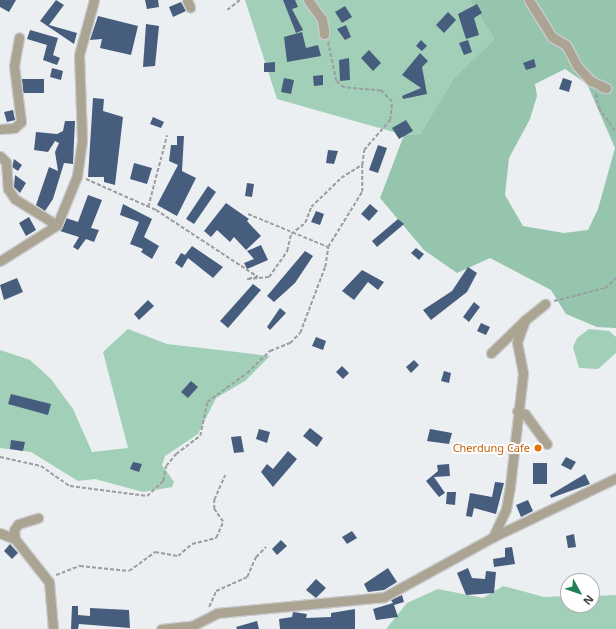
<!DOCTYPE html>
<style>
body{margin:0}
#map{position:relative;width:616px;height:629px;overflow:hidden;background:#eceff2;font-family:"Noto Sans",sans-serif}
div>[style]{position:absolute}
.green>*{inset:0;background:#a1cfb8}
.forest>*{inset:0;background:#96c5ae}
.building>*{inset:0;background:#465d7e}
.path>*{height:1.5px;margin-top:-0.75px;transform-origin:0;background:repeating-linear-gradient(90deg,#9b9da0 0 4px,transparent 0 6px)}
.roads{filter:drop-shadow(1px 0 #c8cbce) drop-shadow(-1px 0 #c8cbce) drop-shadow(0 1px #c8cbce) drop-shadow(0 -1px #c8cbce)}
.minor>*{height:9px;margin:-4.5px;padding:0 4.5px;transform-origin:4.5px;border-radius:4.5px;background:#aca492}
.dots>*{width:11px;height:11px;translate:-50% -50%;box-sizing:border-box;border:2px solid #fff;border-radius:50%}
span{translate:-50% -50%;white-space:nowrap;text-align:center;line-height:1.15;-webkit-text-stroke:4px #fff;paint-order:stroke}
.food-label{font-size:11px;color:#c56008}
.right{translate:-100% -50%;text-align:right}
.north{position:absolute;left:560px;top:573px;width:40px;height:40px;box-sizing:border-box;background:#fff;border:1px solid #b0b1b1;border-radius:50%;rotate:130deg;font-size:11px;font-weight:700;line-height:16px;text-align:center;color:#3a3b3d}
.north::after{content:'';display:block;margin:auto;width:14px;height:18px;background:#207f57;clip-path:polygon(50% 0,100% 100%,50% 72%,0 100%)}
</style>
<div id="map">
<div class="green">
<i style="clip-path:polygon(245px 0,470px 0,494px 39px,454px 78px,420px 134px,404px 135px,277px 99px)"></i>
<i style="clip-path:polygon(128px 329px,167px 344px,270px 356px,245px 381px,216px 398px,198px 434px,165px 456px,162px 465px,174px 482px,172px 487px,143px 492px,95px 479px,78px 481px,31px 452px,0 448px,0 350px,30px 360px,51px 379px,73px 409px,92px 452px,128px 448px,103px 352px)"></i>
<i style="clip-path:polygon(589px 329px,609px 331px,616px 337px,616px 353px,598px 369px,579px 368px,573px 347px,577px 338px)"></i>
<i style="clip-path:polygon(503px 586px,544px 597px,568px 596px,568px 605px,592px 605px,592px 596px,616px 595px,616px 629px,386px 629px,407px 603px,438px 589px,483px 598px)"></i>
</div>
<div class="forest">
<i style="clip-path:polygon(evenodd,470px 0,616px 0,616px 328px,597px 327px,566px 314px,551px 290px,490px 258px,457px 273px,424px 250px,380px 198px,404px 135px,420px 134px,454px 78px,494px 39px,470px 0,565px 69px,587px 84px,615px 148px,598px 209px,588px 230px,564px 233px,523px 226px,505px 195px,509px 158px,530px 119px,537px 96px,535px 84px,565px 69px)"></i>
</div>
<div class="building">
<i style="clip-path:polygon(0 0,16px 0,9px 12px,0 7px)"></i>
<i style="clip-path:polygon(56px 0,64px 5px,49px 25px,77px 33px,74px 44px,40px 21px)"></i>
<i style="clip-path:polygon(145px 0,158px 0,159px 7px,147px 9px)"></i>
<i style="clip-path:polygon(283px 0,295px 0,298px 7px,292px 9px,303px 30px,296px 33px)"></i>
<i style="clip-path:polygon(181px 2px,186px 11px,173px 17px,169px 7px)"></i>
<i style="clip-path:polygon(477px 4px,482px 13px,474px 18px,479px 35px,466px 39px,458px 14px)"></i>
<i style="clip-path:polygon(345px 6px,352px 17px,342px 23px,335px 12px)"></i>
<i style="clip-path:polygon(448px 12px,456px 20px,444px 33px,436px 25px)"></i>
<i style="clip-path:polygon(98px 16px,138px 26px,131px 55px,100px 48px,102px 39px,90px 40px)"></i>
<i style="clip-path:polygon(146px 24px,159px 26px,155px 66px,143px 67px)"></i>
<i style="clip-path:polygon(346px 25px,351px 37px,345px 40px,337px 29px)"></i>
<i style="clip-path:polygon(30px 30px,58px 38px,53px 55px,60px 58px,57px 65px,43px 60px,47px 45px,27px 39px)"></i>
<i style="clip-path:polygon(302px 32px,306px 48px,318px 45px,321px 56px,287px 62px,284px 37px)"></i>
<i style="clip-path:polygon(421px 40px,427px 46px,422px 51px,416px 46px)"></i>
<i style="clip-path:polygon(468px 40px,472px 52px,464px 55px,459px 43px)"></i>
<i style="clip-path:polygon(369px 50px,381px 63px,373px 71px,361px 58px)"></i>
<i style="clip-path:polygon(420px 53px,428px 61px,422px 67px,427px 94px,403px 99px,402px 96px,421px 88px,402px 75px)"></i>
<i style="clip-path:polygon(349px 58px,350px 80px,340px 81px,339px 60px)"></i>
<i style="clip-path:polygon(534px 59px,536px 67px,526px 70px,523px 63px)"></i>
<i style="clip-path:polygon(275px 62px,275px 72px,264px 72px,264px 63px)"></i>
<i style="clip-path:polygon(52px 68px,63px 71px,61px 80px,50px 77px)"></i>
<i style="clip-path:polygon(323px 75px,323px 85px,314px 86px,313px 76px)"></i>
<i style="clip-path:polygon(284px 78px,294px 80px,291px 94px,281px 92px)"></i>
<i style="clip-path:polygon(563px 78px,572px 81px,569px 92px,559px 89px)"></i>
<i style="clip-path:polygon(22px 79px,44px 79px,44px 93px,23px 93px)"></i>
<i style="clip-path:polygon(93px 98px,104px 99px,103px 111px,123px 117px,115px 185px,104px 182px,104px 177px,88px 177px)"></i>
<i style="clip-path:polygon(13px 110px,15px 120px,7px 122px,4px 112px)"></i>
<i style="clip-path:polygon(153px 117px,164px 122px,161px 128px,150px 124px)"></i>
<i style="clip-path:polygon(406px 120px,413px 131px,399px 139px,392px 128px)"></i>
<i style="clip-path:polygon(65px 121px,75px 121px,73px 164px,64px 163px,53px 199px,45px 211px,36px 205px,49px 167px,58px 171px,55px 152px,59px 143px,55px 141px,48px 152px,34px 150px,36px 132px,57px 134px,63px 131px)"></i>
<i style="clip-path:polygon(177px 136px,184px 136px,182px 171px,196px 178px,177px 216px,157px 205px,178px 165px,169px 161px,171px 145px,177px 145px)"></i>
<i style="clip-path:polygon(378px 145px,387px 148px,378px 173px,369px 170px)"></i>
<i style="clip-path:polygon(328px 150px,338px 151px,334px 164px,326px 163px)"></i>
<i style="clip-path:polygon(14px 159px,22px 165px,18px 171px,12px 167px)"></i>
<i style="clip-path:polygon(134px 163px,152px 168px,147px 184px,130px 179px)"></i>
<i style="clip-path:polygon(15px 175px,26px 183px,20px 193px,14px 187px)"></i>
<i style="clip-path:polygon(247px 183px,254px 184px,252px 197px,245px 196px)"></i>
<i style="clip-path:polygon(208px 186px,216px 192px,194px 224px,186px 219px)"></i>
<i style="clip-path:polygon(88px 195px,102px 200px,91px 228px,99px 230px,94px 242px,86px 239px,78px 250px,73px 247px,79px 237px,60px 231px,66px 218px,78px 222px)"></i>
<i style="clip-path:polygon(226px 203px,249px 219px,247px 221px,261px 236px,246px 250px,234px 237px,230px 242px,217px 230px,211px 237px,204px 231px)"></i>
<i style="clip-path:polygon(123px 204px,152px 219px,144px 237px,159px 246px,152px 259px,141px 252px,143px 249px,130px 244px,139px 222px,120px 215px)"></i>
<i style="clip-path:polygon(370px 204px,378px 211px,369px 221px,361px 214px)"></i>
<i style="clip-path:polygon(316px 211px,324px 214px,320px 225px,311px 222px)"></i>
<i style="clip-path:polygon(29px 217px,36px 230px,26px 236px,19px 223px)"></i>
<i style="clip-path:polygon(398px 219px,404px 224px,377px 247px,372px 241px)"></i>
<i style="clip-path:polygon(261px 245px,268px 260px,247px 269px,244px 263px,254px 259px,247px 251px)"></i>
<i style="clip-path:polygon(192px 246px,223px 267px,213px 278px,188px 258px,182px 268px,175px 263px,181px 253px,185px 255px)"></i>
<i style="clip-path:polygon(416px 248px,424px 254px,419px 260px,411px 253px)"></i>
<i style="clip-path:polygon(305px 251px,313px 256px,295px 283px,274px 302px,267px 296px)"></i>
<i style="clip-path:polygon(468px 267px,477px 273px,467px 292px,431px 320px,423px 310px,452px 291px)"></i>
<i style="clip-path:polygon(362px 270px,384px 282px,378px 290px,368px 282px,354px 300px,342px 291px)"></i>
<i style="clip-path:polygon(17px 278px,23px 292px,4px 300px,0 285px)"></i>
<i style="clip-path:polygon(253px 284px,261px 290px,228px 328px,220px 321px)"></i>
<i style="clip-path:polygon(148px 300px,154px 306px,139px 320px,134px 314px)"></i>
<i style="clip-path:polygon(474px 302px,480px 307px,469px 322px,463px 317px)"></i>
<i style="clip-path:polygon(280px 308px,286px 313px,270px 330px,267px 327px)"></i>
<i style="clip-path:polygon(481px 323px,490px 327px,486px 335px,477px 331px)"></i>
<i style="clip-path:polygon(316px 337px,326px 341px,323px 350px,312px 346px)"></i>
<i style="clip-path:polygon(414px 360px,419px 365px,411px 373px,406px 367px)"></i>
<i style="clip-path:polygon(342px 366px,349px 373px,343px 379px,336px 372px)"></i>
<i style="clip-path:polygon(444px 371px,451px 373px,449px 383px,441px 381px)"></i>
<i style="clip-path:polygon(191px 381px,198px 387px,188px 398px,181px 392px)"></i>
<i style="clip-path:polygon(11px 394px,51px 404px,48px 415px,8px 404px)"></i>
<i style="clip-path:polygon(310px 428px,323px 438px,317px 447px,303px 436px)"></i>
<i style="clip-path:polygon(259px 429px,270px 432px,267px 443px,256px 439px)"></i>
<i style="clip-path:polygon(430px 429px,452px 433px,449px 444px,427px 441px)"></i>
<i style="clip-path:polygon(241px 436px,244px 452px,234px 453px,231px 437px)"></i>
<i style="clip-path:polygon(11px 440px,25px 442px,23px 451px,10px 449px)"></i>
<i style="clip-path:polygon(288px 451px,297px 459px,273px 487px,261px 472px,267px 464px,273px 469px)"></i>
<i style="clip-path:polygon(566px 457px,576px 462px,571px 470px,561px 465px)"></i>
<i style="clip-path:polygon(133px 462px,142px 464px,139px 472px,130px 469px)"></i>
<i style="clip-path:polygon(533px 463px,547px 463px,547px 484px,533px 484px)"></i>
<i style="clip-path:polygon(449px 464px,450px 476px,434px 477px,445px 493px,439px 497px,426px 481px,438px 471px,437px 465px)"></i>
<i style="clip-path:polygon(585px 474px,590px 484px,551px 498px,550px 495px)"></i>
<i style="clip-path:polygon(495px 482px,504px 483px,496px 514px,474px 508px,472px 517px,466px 516px,470px 493px,492px 497px)"></i>
<i style="clip-path:polygon(447px 492px,456px 492px,455px 505px,446px 504px)"></i>
<i style="clip-path:polygon(528px 500px,533px 511px,521px 517px,516px 505px)"></i>
<i style="clip-path:polygon(352px 531px,357px 538px,347px 544px,342px 537px)"></i>
<i style="clip-path:polygon(574px 534px,576px 547px,568px 548px,566px 536px)"></i>
<i style="clip-path:polygon(281px 540px,287px 546px,277px 555px,272px 549px)"></i>
<i style="clip-path:polygon(10px 544px,18px 553px,12px 559px,4px 551px)"></i>
<i style="clip-path:polygon(512px 547px,515px 564px,494px 567px,493px 559px,505px 557px,505px 548px)"></i>
<i style="clip-path:polygon(388px 568px,397px 582px,384px 590px,368px 592px,364px 584px)"></i>
<i style="clip-path:polygon(468px 568px,472px 578px,485px 579px,486px 571px,496px 572px,494px 593px,466px 595px,457px 573px)"></i>
<i style="clip-path:polygon(316px 579px,326px 588px,316px 598px,306px 590px)"></i>
<i style="clip-path:polygon(402px 595px,404px 602px,394px 605px,398px 617px,376px 620px,373px 609px,393px 603px,391px 600px)"></i>
<i style="clip-path:polygon(72px 606px,78px 606px,78px 615px,90px 616px,90px 608px,129px 610px,130px 628px,79px 624px,78px 629px,71px 629px)"></i>
<i style="clip-path:polygon(355px 609px,355px 629px,280px 629px,279px 619px,292px 617px,293px 612px,307px 614px,306px 618px,331px 617px,331px 613px)"></i>
<i style="clip-path:polygon(257px 621px,259px 629px,237px 629px,236px 627px)"></i>
</div>
<div class="path">
<i style="left:227px;top:10px;width:16px;rotate:-38deg"></i>
<i style="left:596px;top:94px;width:14px;rotate:78deg"></i>
<i style="left:599px;top:108px;width:29px;rotate:55deg"></i>
<i style="left:86px;top:179px;width:77px;rotate:23.9deg"></i>
<i style="left:156px;top:210px;width:122px;rotate:33.3deg"></i>
<i style="left:258px;top:277px;width:9px;rotate:167deg"></i>
<i style="left:148px;top:207px;width:74px;rotate:-75.2deg"></i>
<i style="left:248px;top:214px;width:87px;rotate:22.4deg"></i>
<i style="left:247px;top:279px;width:22px;rotate:-5deg"></i>
<i style="left:269px;top:277px;width:32px;rotate:-55deg"></i>
<i style="left:287px;top:251px;width:17px;rotate:-77deg"></i>
<i style="left:291px;top:234px;width:18px;rotate:-38deg"></i>
<i style="left:305px;top:223px;width:17px;rotate:-69deg"></i>
<i style="left:311px;top:207px;width:42px;rotate:-44deg"></i>
<i style="left:341px;top:178px;width:25px;rotate:-32deg"></i>
<i style="left:362px;top:165px;width:15px;rotate:-82deg"></i>
<i style="left:364px;top:150px;width:40px;rotate:-49deg"></i>
<i style="left:390px;top:120px;width:18px;rotate:-84deg"></i>
<i style="left:392px;top:102px;width:16px;rotate:-135deg"></i>
<i style="left:381px;top:91px;width:37px;rotate:-175deg"></i>
<i style="left:344px;top:88px;width:11px;rotate:-139deg"></i>
<i style="left:336px;top:81px;width:40px;rotate:-102deg"></i>
<i style="left:554px;top:301px;width:53px;rotate:-14.3deg"></i>
<i style="left:605px;top:288px;width:15px;rotate:-42deg"></i>
<i style="left:0;top:457px;width:42px;rotate:12.4deg"></i>
<i style="left:41px;top:466px;width:35px;rotate:35deg"></i>
<i style="left:70px;top:486px;width:78px;rotate:7.4deg"></i>
<i style="left:147px;top:496px;width:22px;rotate:-43deg"></i>
<i style="left:163px;top:481px;width:15px;rotate:-79deg"></i>
<i style="left:166px;top:466px;width:16px;rotate:-50deg"></i>
<i style="left:176px;top:454px;width:30px;rotate:-37deg"></i>
<i style="left:200px;top:436px;width:35px;rotate:-78deg"></i>
<i style="left:207px;top:402px;width:49px;rotate:-35.9deg"></i>
<i style="left:247px;top:373px;width:32px;rotate:-44deg"></i>
<i style="left:270px;top:351px;width:22px;rotate:-22deg"></i>
<i style="left:290px;top:343px;width:14px;rotate:-45deg"></i>
<i style="left:300px;top:333px;width:71px;rotate:-69.3deg"></i>
<i style="left:325px;top:267px;width:20px;rotate:-81deg"></i>
<i style="left:328px;top:247px;width:65px;rotate:-58.3deg"></i>
<i style="left:362px;top:192px;width:27px;rotate:-90deg"></i>
<i style="left:56px;top:575px;width:26px;rotate:-21deg"></i>
<i style="left:80px;top:566px;width:49px;rotate:5.8deg"></i>
<i style="left:129px;top:571px;width:32px;rotate:-36deg"></i>
<i style="left:155px;top:552px;width:23px;rotate:10deg"></i>
<i style="left:178px;top:556px;width:18px;rotate:-41deg"></i>
<i style="left:192px;top:544px;width:25px;rotate:-14deg"></i>
<i style="left:216px;top:538px;width:17px;rotate:-66deg"></i>
<i style="left:223px;top:522px;width:16px;rotate:-125deg"></i>
<i style="left:214px;top:509px;width:9px;rotate:-90deg"></i>
<i style="left:214px;top:500px;width:27px;rotate:-66deg"></i>
<i style="left:209px;top:607px;width:17px;rotate:-66deg"></i>
<i style="left:216px;top:591px;width:34px;rotate:-24deg"></i>
<i style="left:247px;top:577px;width:22px;rotate:-66deg"></i>
<i style="left:256px;top:557px;width:14px;rotate:-45deg"></i>
</div>
<div class="roads">
<div class="minor">
<i style="left:187px;top:0;width:8px;rotate:67deg"></i>
<i style="left:308px;top:0;width:24px;rotate:54deg"></i>
<i style="left:322px;top:19px;width:15px;rotate:82deg"></i>
<i style="left:324px;top:34px;width:6px;rotate:-90deg"></i>
<i style="left:529px;top:0;width:44px;rotate:58.1deg"></i>
<i style="left:552px;top:37px;width:16px;rotate:30deg"></i>
<i style="left:566px;top:45px;width:24px;rotate:62deg"></i>
<i style="left:577px;top:66px;width:21px;rotate:47deg"></i>
<i style="left:591px;top:81px;width:17px;rotate:25deg"></i>
<i style="left:606px;top:88px;width:4px;rotate:-166deg"></i>
<i style="left:0;top:129px;width:14px;rotate:-4deg"></i>
<i style="left:14px;top:128px;width:9px;rotate:-41deg"></i>
<i style="left:21px;top:122px;width:56px;rotate:-97.1deg"></i>
<i style="left:14px;top:66px;width:29px;rotate:-80deg"></i>
<i style="left:0;top:156px;width:8px;rotate:45deg"></i>
<i style="left:6px;top:162px;width:27px;rotate:86deg"></i>
<i style="left:8px;top:189px;width:12px;rotate:55deg"></i>
<i style="left:15px;top:199px;width:49px;rotate:31.8deg"></i>
<i style="left:0;top:261px;width:67px;rotate:-32.3deg"></i>
<i style="left:57px;top:225px;width:53px;rotate:-67.8deg"></i>
<i style="left:77px;top:176px;width:36px;rotate:-82deg"></i>
<i style="left:82px;top:140px;width:85px;rotate:-92deg"></i>
<i style="left:79px;top:55px;width:57px;rotate:-74.7deg"></i>
<i style="left:491px;top:353px;width:47px;rotate:-44.1deg"></i>
<i style="left:517px;top:411px;width:9px;rotate:21deg"></i>
<i style="left:525px;top:414px;width:37px;rotate:54deg"></i>
<i style="left:0;top:533px;width:16px;rotate:22deg"></i>
<i style="left:15px;top:539px;width:55px;rotate:51.7deg"></i>
<i style="left:49px;top:582px;width:47px;rotate:85.1deg"></i>
<i style="left:493px;top:537px;width:31px;rotate:-65deg"></i>
<i style="left:506px;top:509px;width:23px;rotate:-80deg"></i>
<i style="left:510px;top:486px;width:114px;rotate:-83.4deg"></i>
<i style="left:523px;top:373px;width:32px;rotate:-101deg"></i>
<i style="left:517px;top:342px;width:23px;rotate:-70deg"></i>
<i style="left:525px;top:320px;width:26px;rotate:-39deg"></i>
<i style="left:15px;top:539px;width:9px;rotate:-96deg"></i>
<i style="left:14px;top:530px;width:7px;rotate:-56deg"></i>
<i style="left:18px;top:524px;width:21px;rotate:-17deg"></i>
<i style="left:161px;top:629px;width:31px;rotate:-6deg"></i>
<i style="left:192px;top:626px;width:28px;rotate:-27deg"></i>
<i style="left:217px;top:613px;width:168px;rotate:-5.5deg"></i>
<i style="left:384px;top:597px;width:124px;rotate:-28.8deg"></i>
<i style="left:493px;top:537px;width:136px;rotate:-25.6deg"></i>
</div>
</div>
<div class="dots">
<i style="left:538px;top:448px;background:#e8710a"></i>
</div>
<div class="food-label">
<span class="right" style="left:530px;top:448px">Cherdung Cafe</span>
</div>
<div class="north">N</div>
</div>
